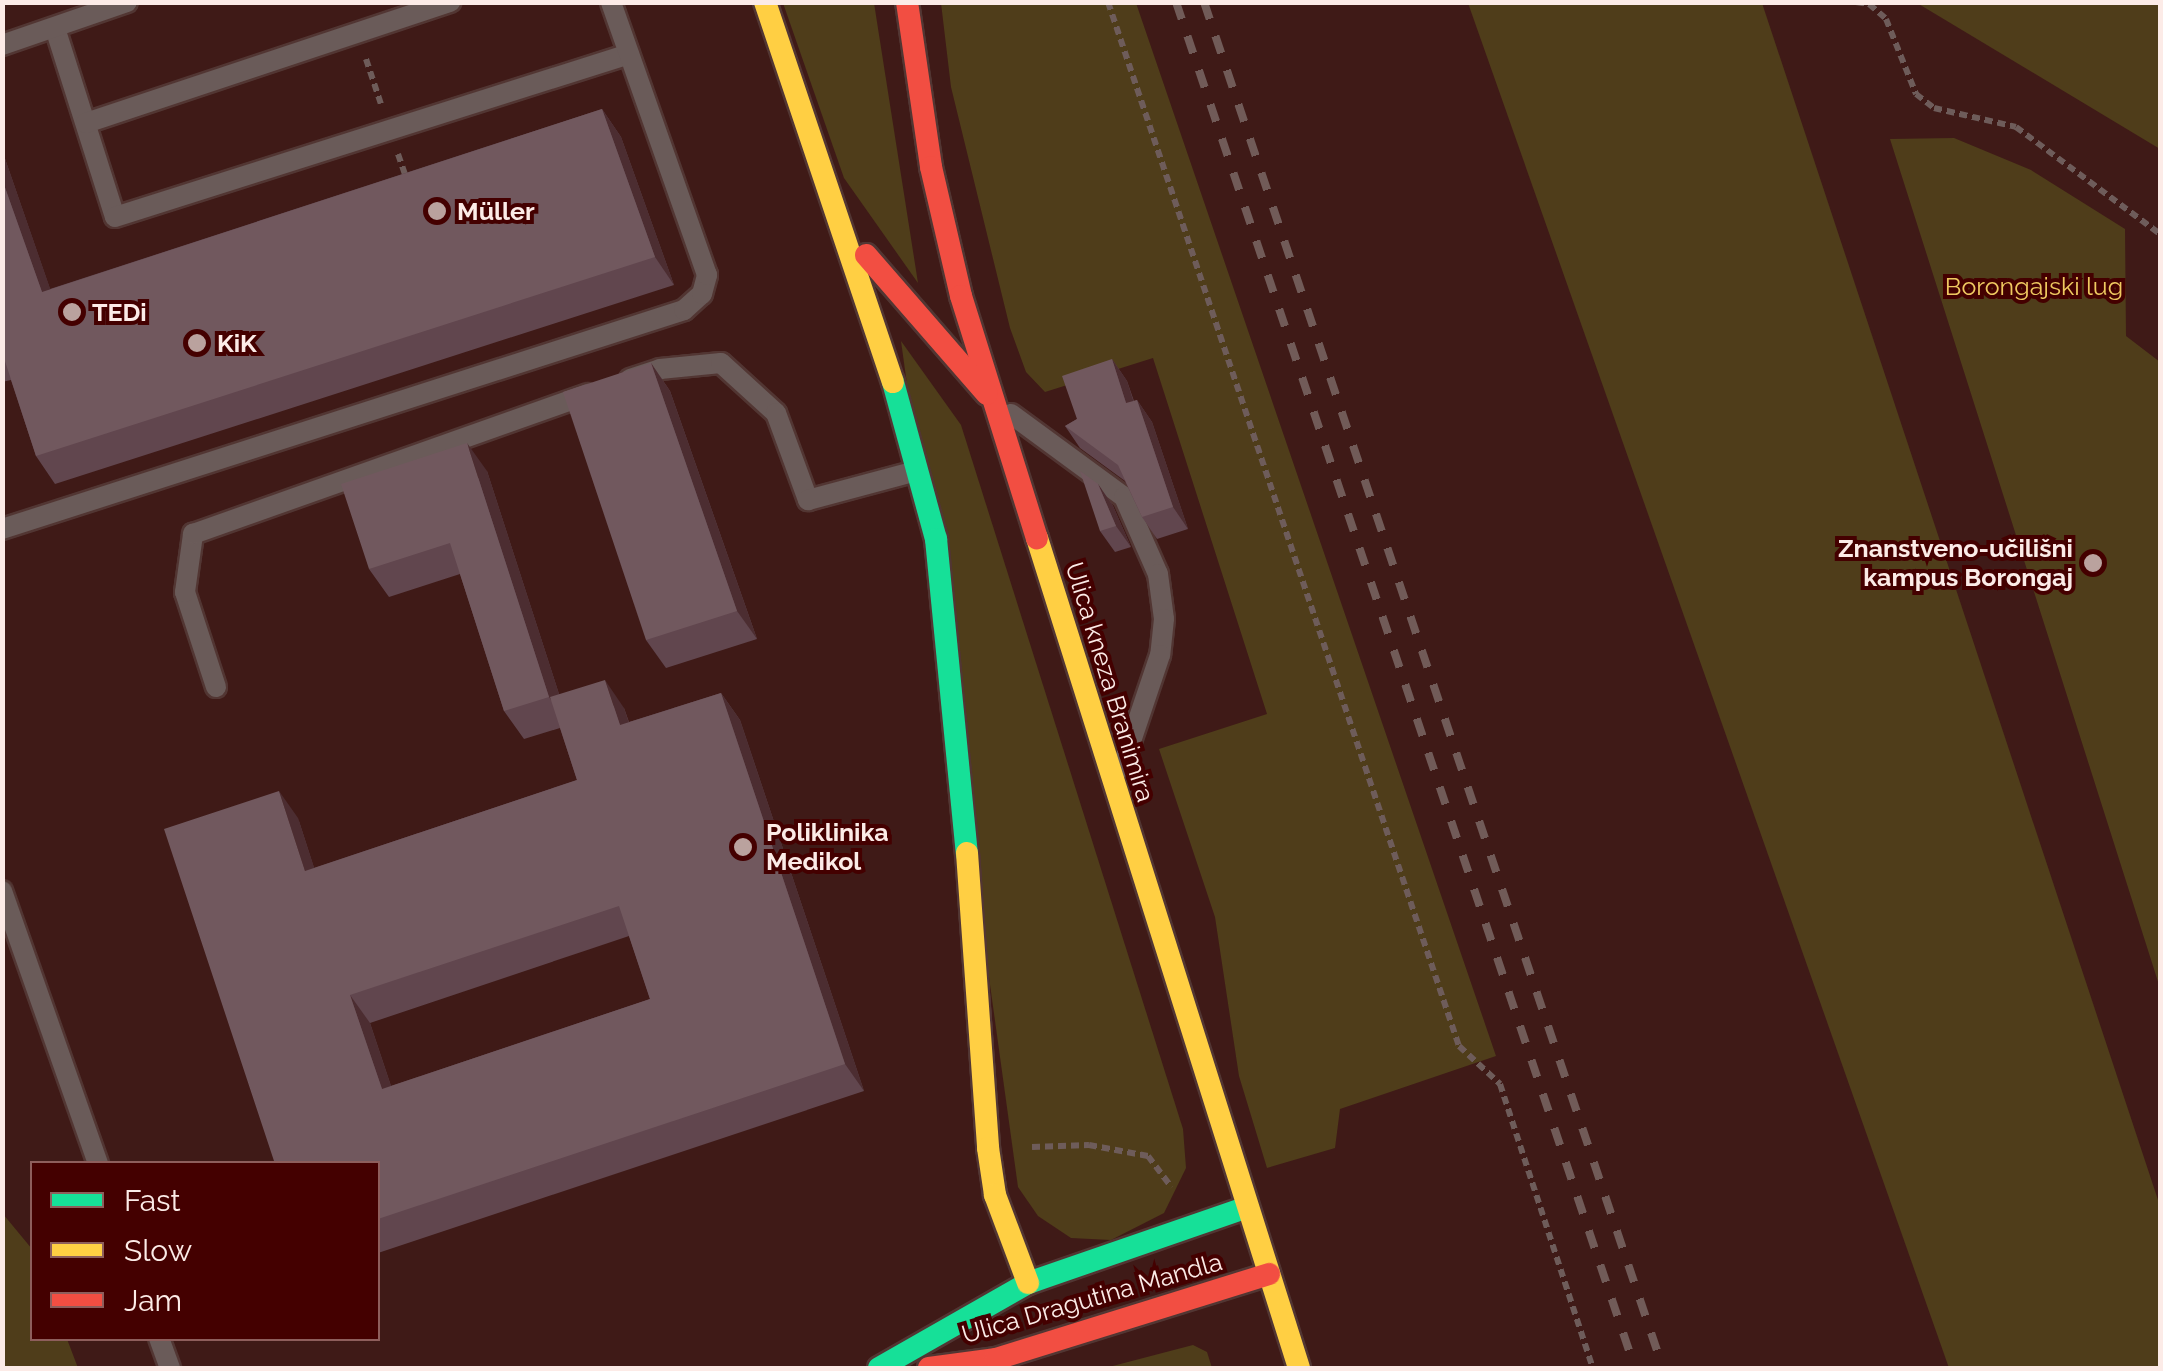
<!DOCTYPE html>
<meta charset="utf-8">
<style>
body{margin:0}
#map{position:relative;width:2163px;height:1371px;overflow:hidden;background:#3f1a17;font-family:Raleway,sans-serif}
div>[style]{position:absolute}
.green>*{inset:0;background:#4f3d1a}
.path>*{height:6px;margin-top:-3px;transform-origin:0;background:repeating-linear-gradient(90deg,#6e5c5a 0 8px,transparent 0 13px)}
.roads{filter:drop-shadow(2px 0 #523633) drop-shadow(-2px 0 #523633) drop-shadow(0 2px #523633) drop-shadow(0 -2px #523633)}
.lane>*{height:20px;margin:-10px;padding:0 10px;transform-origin:10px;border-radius:10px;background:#6a5b59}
.fast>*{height:22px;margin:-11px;padding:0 11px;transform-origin:11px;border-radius:11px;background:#16e098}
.slow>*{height:22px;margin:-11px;padding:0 11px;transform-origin:11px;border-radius:11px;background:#ffcf43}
.jam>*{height:22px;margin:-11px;padding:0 11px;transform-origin:11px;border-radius:11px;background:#f24e42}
.rail>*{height:8px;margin-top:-4px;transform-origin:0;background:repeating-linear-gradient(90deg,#715b58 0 18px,transparent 0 36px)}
.wall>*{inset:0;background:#61464e}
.shaded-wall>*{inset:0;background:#4c2d31}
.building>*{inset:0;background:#71585e}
.dots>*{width:28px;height:28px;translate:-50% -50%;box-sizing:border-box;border:5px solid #400;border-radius:50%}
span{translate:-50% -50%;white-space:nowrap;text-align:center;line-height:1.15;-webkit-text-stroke:8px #400;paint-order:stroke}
.poi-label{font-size:25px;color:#fcebe7;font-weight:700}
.left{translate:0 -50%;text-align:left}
.right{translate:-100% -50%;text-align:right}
.park-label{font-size:25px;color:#efc960}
.street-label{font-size:25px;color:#fcebe7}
.frame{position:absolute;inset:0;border:5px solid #fcebe7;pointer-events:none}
.legend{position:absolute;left:30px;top:1161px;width:350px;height:180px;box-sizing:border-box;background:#400;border:2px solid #8e5e5c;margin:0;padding:12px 18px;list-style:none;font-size:30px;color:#fcebe7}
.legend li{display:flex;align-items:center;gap:20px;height:50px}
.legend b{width:50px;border:2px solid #8e5e5c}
</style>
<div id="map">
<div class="green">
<i style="clip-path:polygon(783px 3px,874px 3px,918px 283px,844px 178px)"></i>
<i style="clip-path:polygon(941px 3px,1136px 3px,1496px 1056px,1340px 1109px,1335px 1148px,1267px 1168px,1239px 1076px,1215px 917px,1159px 749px,1267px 714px,1153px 358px,1045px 392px,1026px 372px,1010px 328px,951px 87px)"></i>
<i style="clip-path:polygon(1468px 3px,1762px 3px,2160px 1206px,2160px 1368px,1949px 1368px)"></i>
<i style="clip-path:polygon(1917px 3px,2160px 3px,2160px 149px)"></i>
<i style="clip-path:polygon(1954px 138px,2031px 170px,2125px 229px,2126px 336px,2160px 362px,2160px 988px,1890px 139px)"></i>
<i style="clip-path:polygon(901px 341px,961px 425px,1183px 1129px,1186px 1168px,1164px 1213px,1111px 1240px,1071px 1238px,1038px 1216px,1018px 1187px)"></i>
<i style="clip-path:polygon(3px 1214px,32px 1249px,32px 1338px,67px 1339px,78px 1368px,3px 1368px)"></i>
<i style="clip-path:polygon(1193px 1345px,1207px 1352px,1212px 1368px,1105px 1368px)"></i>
</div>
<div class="path">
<i style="left:1108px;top:2px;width:1101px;rotate:71.42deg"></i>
<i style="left:1459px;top:1046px;width:56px;rotate:42.8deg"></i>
<i style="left:1500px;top:1084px;width:299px;rotate:71.9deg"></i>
<i style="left:1856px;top:2px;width:13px;rotate:9deg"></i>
<i style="left:1869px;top:4px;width:23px;rotate:41deg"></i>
<i style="left:1886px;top:19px;width:81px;rotate:68.2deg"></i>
<i style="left:1916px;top:94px;width:23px;rotate:38deg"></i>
<i style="left:1934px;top:108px;width:84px;rotate:13deg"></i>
<i style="left:2016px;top:127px;width:179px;rotate:36.6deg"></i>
<i style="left:366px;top:59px;width:47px;rotate:71.6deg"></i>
<i style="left:398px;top:154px;width:28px;rotate:71deg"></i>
<i style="left:1032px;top:1147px;width:57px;rotate:-2deg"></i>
<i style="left:1089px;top:1145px;width:60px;rotate:10.6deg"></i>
<i style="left:1148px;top:1156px;width:39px;rotate:53deg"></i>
</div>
<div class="roads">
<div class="lane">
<i style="left:55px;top:28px;width:198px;rotate:72.4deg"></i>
<i style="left:115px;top:217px;width:539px;rotate:-17.59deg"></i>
<i style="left:2px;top:45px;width:132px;rotate:-19deg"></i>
<i style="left:86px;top:123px;width:384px;rotate:-18.4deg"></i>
<i style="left:630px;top:379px;width:32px;rotate:-18deg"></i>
<i style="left:660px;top:369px;width:61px;rotate:-5.6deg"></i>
<i style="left:721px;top:363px;width:74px;rotate:42.3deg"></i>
<i style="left:776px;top:413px;width:93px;rotate:69.8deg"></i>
<i style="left:808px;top:500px;width:112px;rotate:-15deg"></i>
<i style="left:1011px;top:414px;width:140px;rotate:36.3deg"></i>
<i style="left:1124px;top:497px;width:84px;rotate:66.2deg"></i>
<i style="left:1158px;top:574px;width:45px;rotate:82.4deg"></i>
<i style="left:1164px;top:619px;width:36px;rotate:96deg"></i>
<i style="left:1160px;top:655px;width:119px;rotate:108.6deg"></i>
<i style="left:2px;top:529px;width:716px;rotate:-17.8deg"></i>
<i style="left:684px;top:310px;width:24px;rotate:-42deg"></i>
<i style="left:702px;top:294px;width:20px;rotate:-75deg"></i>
<i style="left:707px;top:275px;width:289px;rotate:-109.4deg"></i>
<i style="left:216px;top:687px;width:100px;rotate:-108.1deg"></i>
<i style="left:185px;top:592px;width:59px;rotate:-82.1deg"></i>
<i style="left:193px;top:534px;width:419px;rotate:-19.5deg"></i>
<i style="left:2px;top:891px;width:289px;rotate:70.6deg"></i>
<i style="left:159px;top:1338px;width:32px;rotate:70deg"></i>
</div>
<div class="fast">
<i style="left:893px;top:382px;width:163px;rotate:74.7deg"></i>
<i style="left:936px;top:539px;width:316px;rotate:84.4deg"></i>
<i style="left:879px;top:1368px;width:172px;rotate:-29.7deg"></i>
<i style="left:1028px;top:1283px;width:232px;rotate:-19.1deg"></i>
</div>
<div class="slow">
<i style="left:765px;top:2px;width:401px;rotate:71.4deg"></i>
<i style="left:1037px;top:538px;width:870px;rotate:72.48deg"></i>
<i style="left:967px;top:853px;width:296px;rotate:85.9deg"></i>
<i style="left:988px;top:1148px;width:48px;rotate:81.5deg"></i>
<i style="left:995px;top:1195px;width:94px;rotate:69.4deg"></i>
</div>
<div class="jam">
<i style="left:907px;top:2px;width:167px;rotate:81.7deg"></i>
<i style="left:931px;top:167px;width:132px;rotate:76.9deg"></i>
<i style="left:961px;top:296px;width:254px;rotate:72.6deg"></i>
<i style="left:866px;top:255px;width:184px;rotate:49deg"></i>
<i style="left:929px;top:1368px;width:68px;rotate:-7.7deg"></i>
<i style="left:996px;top:1359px;width:286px;rotate:-17.3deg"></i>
</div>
</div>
<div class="rail">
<i style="left:1176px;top:2px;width:1441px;rotate:71.43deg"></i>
<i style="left:1204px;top:2px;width:1441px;rotate:71.43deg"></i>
</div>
<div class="wall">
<i style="clip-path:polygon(602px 109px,621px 137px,674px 285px,55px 484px,36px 456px,11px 380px,2px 382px,2px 150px,50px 289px)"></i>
<i style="clip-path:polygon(1112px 359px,1127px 381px,1134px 401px,1137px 400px,1152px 422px,1188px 529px,1157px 539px,1142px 517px,1125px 481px,1080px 448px,1065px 426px,1077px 419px)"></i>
<i style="clip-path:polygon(651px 363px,670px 391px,757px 639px,666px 668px,646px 640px)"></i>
<i style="clip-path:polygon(evenodd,487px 471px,559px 694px,624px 708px,629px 722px,721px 693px,740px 720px,864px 1091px,378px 1253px,378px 1164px,298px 818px,314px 868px,577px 780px,560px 728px,524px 739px,504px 711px,460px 574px,389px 597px,369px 569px,487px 471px,629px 936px,650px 999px,391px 1086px,370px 1023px,629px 936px)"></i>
<i style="clip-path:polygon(1098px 484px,1113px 506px,1131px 547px,1115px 552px,1100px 531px)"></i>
</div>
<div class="shaded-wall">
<i style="clip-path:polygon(602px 109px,621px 137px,674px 285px,655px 257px)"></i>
<i style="clip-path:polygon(2px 150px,61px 320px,42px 292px,2px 179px)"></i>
<i style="clip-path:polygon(1112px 359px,1127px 381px,1141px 425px,1126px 403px)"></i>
<i style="clip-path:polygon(651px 363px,670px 391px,757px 639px,737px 611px)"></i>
<i style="clip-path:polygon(1137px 400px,1152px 422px,1188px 529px,1173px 507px)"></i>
<i style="clip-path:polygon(467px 443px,487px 471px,569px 725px,549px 697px)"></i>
<i style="clip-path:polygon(1098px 484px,1113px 506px,1131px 547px,1116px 526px)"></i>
<i style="clip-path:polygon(605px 680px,624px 708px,639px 753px,620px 725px)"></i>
<i style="clip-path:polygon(721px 693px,740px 720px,864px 1091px,845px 1064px)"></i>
<i style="clip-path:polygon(279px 791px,298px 818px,324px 898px,305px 871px)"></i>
<i style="clip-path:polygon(350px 995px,370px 1023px,401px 1116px,382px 1089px)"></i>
</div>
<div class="building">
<i style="clip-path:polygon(602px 109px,655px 257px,36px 456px,2px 352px,2px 179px,42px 292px)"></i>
<i style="clip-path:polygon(1112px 359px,1126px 403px,1137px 400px,1173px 507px,1142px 517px,1118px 465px,1065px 426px,1077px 419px,1062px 376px)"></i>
<i style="clip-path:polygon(651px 363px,737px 611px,646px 640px,563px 392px)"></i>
<i style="clip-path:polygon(467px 443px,549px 697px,504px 711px,450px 543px,369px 569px,341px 484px)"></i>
<i style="clip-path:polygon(1080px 471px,1098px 484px,1116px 526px,1100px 531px)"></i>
<i style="clip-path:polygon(evenodd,605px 680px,620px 725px,721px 693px,845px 1064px,378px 1219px,378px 1164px,275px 1164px,164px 829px,279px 791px,305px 871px,577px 780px,550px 697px,605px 680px,619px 906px,650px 999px,382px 1089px,350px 995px,619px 906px)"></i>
</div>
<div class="dots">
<i style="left:437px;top:211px;background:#baa29e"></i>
<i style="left:72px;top:312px;background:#baa29e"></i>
<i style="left:197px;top:343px;background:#baa29e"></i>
<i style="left:2093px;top:563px;background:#baa29e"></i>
<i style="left:743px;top:847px;background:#baa29e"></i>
</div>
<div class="poi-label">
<span class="left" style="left:457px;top:211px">Müller</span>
<span class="left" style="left:92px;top:312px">TEDi</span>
<span class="left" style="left:217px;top:343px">KiK</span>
<span class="right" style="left:2073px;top:563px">Znanstveno-učilišni<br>kampus Borongaj</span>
<span class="left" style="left:766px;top:847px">Poliklinika<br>Medikol</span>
</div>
<div class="park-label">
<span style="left:2034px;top:286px">Borongajski lug</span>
</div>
<div class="street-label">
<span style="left:1110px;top:682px;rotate:73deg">Ulica kneza Branimira</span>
<span style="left:1092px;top:1298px;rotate:-16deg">Ulica Dragutina Mandla</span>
</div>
<div class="frame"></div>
<ul class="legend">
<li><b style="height:12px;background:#16e098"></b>Fast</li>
<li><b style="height:12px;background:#ffcf43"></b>Slow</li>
<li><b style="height:12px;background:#f24e42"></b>Jam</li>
</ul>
</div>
